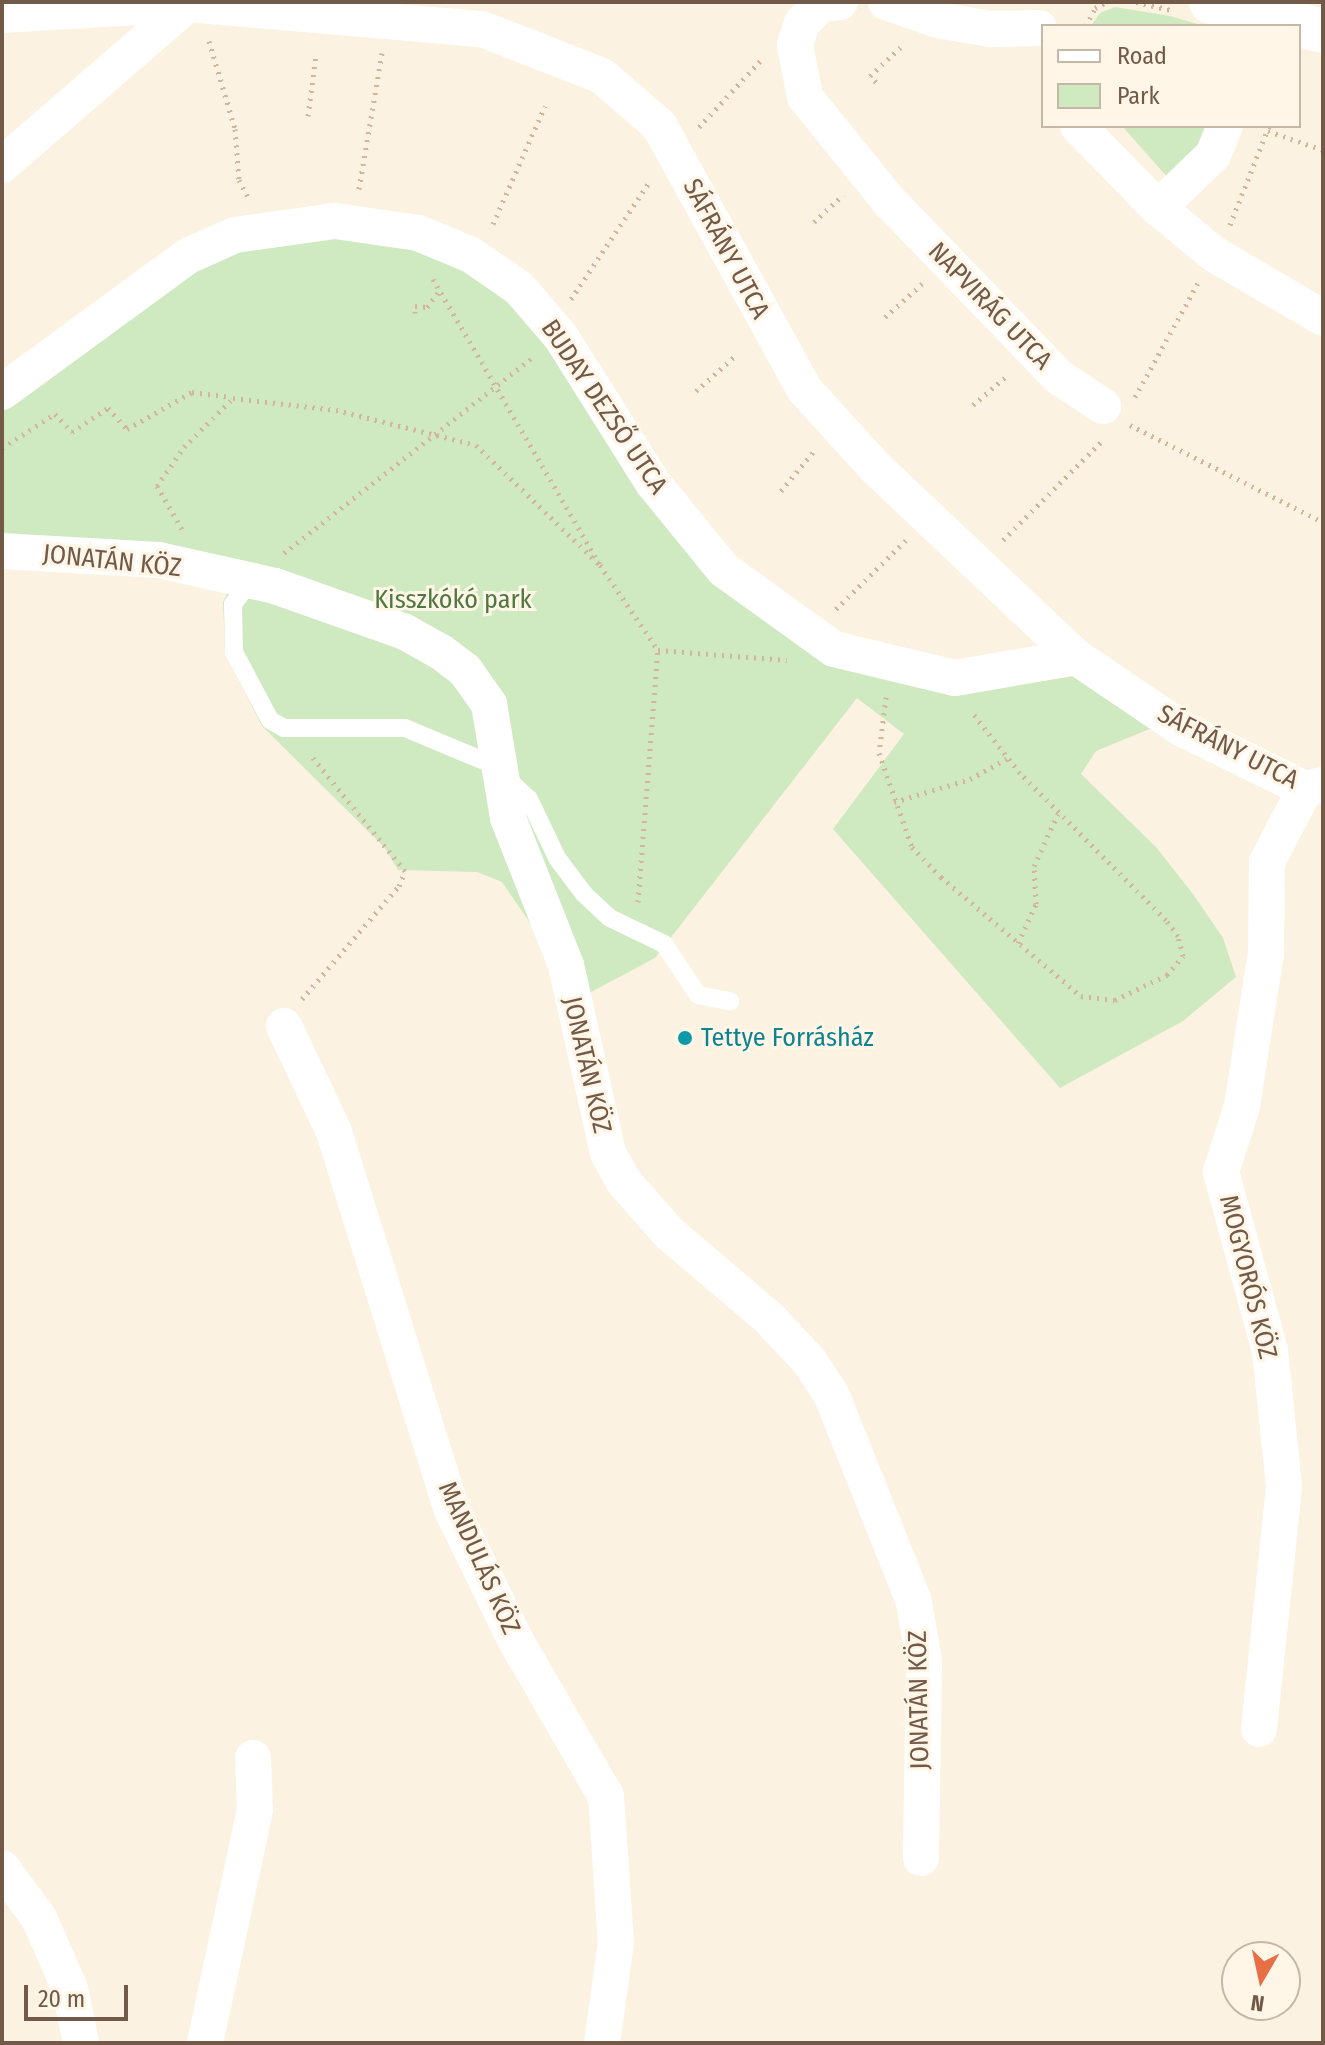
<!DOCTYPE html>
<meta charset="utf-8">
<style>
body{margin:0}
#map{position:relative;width:1325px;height:2045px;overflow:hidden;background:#fcf2e1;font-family:"Fira Sans Condensed",sans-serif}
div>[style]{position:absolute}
.green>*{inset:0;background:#cfe9c0}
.path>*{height:5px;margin-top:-2.5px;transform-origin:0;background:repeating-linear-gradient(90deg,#d5b49c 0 2px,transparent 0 8px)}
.lane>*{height:18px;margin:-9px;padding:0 9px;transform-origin:9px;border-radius:9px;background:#fff}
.street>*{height:36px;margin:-18px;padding:0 18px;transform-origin:18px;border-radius:18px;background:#fff}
.secondary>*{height:44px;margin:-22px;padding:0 22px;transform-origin:22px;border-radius:22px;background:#fff}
.dots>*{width:22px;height:22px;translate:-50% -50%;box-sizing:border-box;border:4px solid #fff6e7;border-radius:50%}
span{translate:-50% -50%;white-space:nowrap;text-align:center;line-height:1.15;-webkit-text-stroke:6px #fff6e7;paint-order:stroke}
.street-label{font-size:26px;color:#735948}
.park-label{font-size:26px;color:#4f7841}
.culture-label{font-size:26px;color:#0d838f}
.left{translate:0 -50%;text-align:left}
.frame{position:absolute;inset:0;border:4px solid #735948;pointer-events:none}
.legend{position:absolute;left:1041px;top:24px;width:260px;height:104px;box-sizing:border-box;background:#fff6e7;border:2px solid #c7b7a7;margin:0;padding:10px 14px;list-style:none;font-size:24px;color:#735948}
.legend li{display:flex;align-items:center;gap:16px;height:40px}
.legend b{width:40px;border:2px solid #c7b7a7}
.north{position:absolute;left:1221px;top:1941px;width:80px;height:80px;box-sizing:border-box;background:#fff6e7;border:2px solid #c7b7a7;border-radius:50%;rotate:189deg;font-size:22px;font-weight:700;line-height:32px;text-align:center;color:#735948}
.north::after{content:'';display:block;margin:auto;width:28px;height:36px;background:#e66f46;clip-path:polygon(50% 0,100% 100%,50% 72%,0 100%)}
.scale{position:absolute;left:24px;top:1985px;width:104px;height:36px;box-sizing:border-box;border:4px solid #735948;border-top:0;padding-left:10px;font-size:24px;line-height:28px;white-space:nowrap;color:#735948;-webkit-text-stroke:6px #fff6e7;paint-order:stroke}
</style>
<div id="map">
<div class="green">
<i style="clip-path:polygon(1115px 7px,1170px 16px,1204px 26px,1091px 26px,1100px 13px)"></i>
<i style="clip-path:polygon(1122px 126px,1222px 126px,1177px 188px)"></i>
<i style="clip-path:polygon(380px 235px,508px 290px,775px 620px,996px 688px,1074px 676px,1152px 728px,1096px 751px,1081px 774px,1156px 847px,1193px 894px,1223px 938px,1236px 977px,1183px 1021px,1060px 1088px,833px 829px,904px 734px,857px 698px,655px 958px,591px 992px,571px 983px,502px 882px,477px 872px,398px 870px,385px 848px,262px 726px,225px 653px,223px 602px,229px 590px,158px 573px,2px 565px,2px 403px,192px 266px,246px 244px)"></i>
</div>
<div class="path">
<i style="left:1136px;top:2px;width:39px;rotate:13deg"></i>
<i style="left:1086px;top:26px;width:20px;rotate:-63deg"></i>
<i style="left:1095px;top:8px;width:13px;rotate:-27deg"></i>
<i style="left:209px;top:41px;width:92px;rotate:73.5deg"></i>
<i style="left:235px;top:129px;width:51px;rotate:85.5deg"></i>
<i style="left:239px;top:180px;width:21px;rotate:62deg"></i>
<i style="left:876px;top:82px;width:8px;rotate:-135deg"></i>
<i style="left:870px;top:76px;width:47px;rotate:-43.3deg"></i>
<i style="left:308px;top:116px;width:62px;rotate:-82.5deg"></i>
<i style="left:699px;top:127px;width:94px;rotate:-47.2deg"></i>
<i style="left:1268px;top:131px;width:58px;rotate:19.1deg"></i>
<i style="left:359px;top:189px;width:138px;rotate:-80.4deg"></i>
<i style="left:814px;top:222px;width:40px;rotate:-43deg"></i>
<i style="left:493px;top:224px;width:129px;rotate:-66.2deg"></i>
<i style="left:1230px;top:225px;width:106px;rotate:-68.5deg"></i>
<i style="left:433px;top:279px;width:331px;rotate:59.7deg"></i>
<i style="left:600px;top:565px;width:103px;rotate:55.7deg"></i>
<i style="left:571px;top:299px;width:142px;rotate:-56.2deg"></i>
<i style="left:415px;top:313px;width:7px;rotate:-90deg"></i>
<i style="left:415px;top:306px;width:12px;rotate:5deg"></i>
<i style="left:427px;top:307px;width:23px;rotate:-52deg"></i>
<i style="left:885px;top:317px;width:50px;rotate:-41.7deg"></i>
<i style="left:696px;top:391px;width:52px;rotate:-41.9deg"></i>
<i style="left:1135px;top:397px;width:130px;rotate:-61.1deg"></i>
<i style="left:973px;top:405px;width:48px;rotate:-40.7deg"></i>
<i style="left:1130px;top:425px;width:216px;rotate:26.7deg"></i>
<i style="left:2px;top:448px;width:63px;rotate:-32.7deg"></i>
<i style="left:55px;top:414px;width:25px;rotate:47deg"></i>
<i style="left:72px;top:432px;width:43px;rotate:-33.7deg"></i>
<i style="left:108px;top:408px;width:28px;rotate:48deg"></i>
<i style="left:127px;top:429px;width:75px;rotate:-29.6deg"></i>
<i style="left:192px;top:392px;width:40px;rotate:7.1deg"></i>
<i style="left:781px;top:491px;width:52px;rotate:-50.5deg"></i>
<i style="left:182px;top:529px;width:50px;rotate:-120.2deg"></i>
<i style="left:157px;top:486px;width:47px;rotate:-55.3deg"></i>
<i style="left:184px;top:447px;width:69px;rotate:-45deg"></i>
<i style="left:233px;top:398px;width:104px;rotate:6.6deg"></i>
<i style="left:336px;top:410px;width:144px;rotate:14deg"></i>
<i style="left:476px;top:445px;width:173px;rotate:44.1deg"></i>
<i style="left:1003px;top:540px;width:141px;rotate:-45deg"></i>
<i style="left:284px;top:553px;width:318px;rotate:-38.2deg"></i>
<i style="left:836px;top:609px;width:98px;rotate:-44.6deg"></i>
<i style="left:886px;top:697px;width:56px;rotate:97.1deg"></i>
<i style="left:879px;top:753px;width:100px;rotate:70.7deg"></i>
<i style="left:912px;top:847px;width:42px;rotate:46deg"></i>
<i style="left:941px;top:877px;width:184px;rotate:40.4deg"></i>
<i style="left:1081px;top:996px;width:34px;rotate:7deg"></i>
<i style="left:1115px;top:1000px;width:58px;rotate:-25.7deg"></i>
<i style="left:1167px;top:975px;width:25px;rotate:-50deg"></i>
<i style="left:1183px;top:956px;width:21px;rotate:-104deg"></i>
<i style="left:1178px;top:936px;width:20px;rotate:-127deg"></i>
<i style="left:1166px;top:920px;width:207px;rotate:-134.8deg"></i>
<i style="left:1020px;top:773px;width:79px;rotate:-128.3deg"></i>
<i style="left:894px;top:802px;width:79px;rotate:-16.8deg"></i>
<i style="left:970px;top:779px;width:43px;rotate:-28.9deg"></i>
<i style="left:638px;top:902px;width:253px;rotate:-85.5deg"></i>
<i style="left:658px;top:650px;width:129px;rotate:4.4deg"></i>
<i style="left:1018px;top:943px;width:43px;rotate:-65.2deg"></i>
<i style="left:1036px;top:904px;width:38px;rotate:-93deg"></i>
<i style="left:1034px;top:866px;width:57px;rotate:-65.2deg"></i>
<i style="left:302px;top:999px;width:149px;rotate:-49.4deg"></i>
<i style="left:399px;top:886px;width:16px;rotate:-68deg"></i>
<i style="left:405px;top:871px;width:152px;rotate:-129.1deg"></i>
</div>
<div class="lane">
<i style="left:250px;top:581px;width:29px;rotate:126deg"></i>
<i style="left:233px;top:604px;width:48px;rotate:88.8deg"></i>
<i style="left:234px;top:652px;width:77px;rotate:62.1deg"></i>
<i style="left:270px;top:720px;width:16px;rotate:30deg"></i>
<i style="left:284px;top:728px;width:121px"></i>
<i style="left:405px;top:728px;width:104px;rotate:22.6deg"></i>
<i style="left:504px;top:776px;width:34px;rotate:43deg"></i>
<i style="left:529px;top:799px;width:65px;rotate:64.6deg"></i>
<i style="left:557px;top:858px;width:45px;rotate:53.1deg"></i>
<i style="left:584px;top:894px;width:35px;rotate:43deg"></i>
<i style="left:610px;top:918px;width:60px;rotate:25.7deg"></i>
<i style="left:664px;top:944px;width:61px;rotate:56.3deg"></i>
<i style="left:698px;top:995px;width:33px;rotate:11deg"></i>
</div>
<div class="street">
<i style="left:840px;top:2px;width:19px;rotate:174deg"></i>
<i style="left:821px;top:4px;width:27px;rotate:135deg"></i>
<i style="left:802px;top:23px;width:23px;rotate:108deg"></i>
<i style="left:795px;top:45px;width:53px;rotate:79.1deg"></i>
<i style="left:805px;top:97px;width:134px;rotate:51.1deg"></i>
<i style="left:889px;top:201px;width:245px;rotate:46deg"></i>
<i style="left:1059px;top:377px;width:53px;rotate:33.4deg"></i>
<i style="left:886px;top:2px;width:55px;rotate:19.1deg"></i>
<i style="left:938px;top:20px;width:53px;rotate:9.8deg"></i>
<i style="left:990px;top:29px;width:49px;rotate:-1.2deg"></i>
<i style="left:2px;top:15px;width:186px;rotate:-3.4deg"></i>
<i style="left:188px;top:4px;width:295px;rotate:4.9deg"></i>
<i style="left:482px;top:29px;width:129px;rotate:21.4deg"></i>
<i style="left:602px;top:76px;width:75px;rotate:40.7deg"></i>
<i style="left:659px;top:125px;width:301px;rotate:61.2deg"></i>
<i style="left:804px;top:389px;width:104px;rotate:47.7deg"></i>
<i style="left:874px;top:466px;width:278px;rotate:43.4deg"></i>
<i style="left:1076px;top:657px;width:127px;rotate:34.1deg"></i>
<i style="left:1181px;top:728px;width:138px;rotate:26.2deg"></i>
<i style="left:1305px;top:789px;width:18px;rotate:-13deg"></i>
<i style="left:1078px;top:126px;width:115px;rotate:45.7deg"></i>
<i style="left:1158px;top:208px;width:72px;rotate:39.4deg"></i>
<i style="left:1214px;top:254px;width:126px;rotate:30.4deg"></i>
<i style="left:2px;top:165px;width:246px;rotate:-40.9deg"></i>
<i style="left:1158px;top:208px;width:76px;rotate:-43.9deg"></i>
<i style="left:1213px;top:155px;width:31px;rotate:-68deg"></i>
<i style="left:2px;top:392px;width:230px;rotate:-36.2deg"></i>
<i style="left:188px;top:256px;width:51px;rotate:-24.1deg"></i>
<i style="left:235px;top:235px;width:101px;rotate:-8deg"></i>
<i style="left:335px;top:221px;width:84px;rotate:8.2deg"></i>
<i style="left:418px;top:233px;width:57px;rotate:22.5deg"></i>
<i style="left:471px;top:255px;width:58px;rotate:34.5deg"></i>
<i style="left:519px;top:288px;width:65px;rotate:49.4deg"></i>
<i style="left:561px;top:337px;width:173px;rotate:57.8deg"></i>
<i style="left:653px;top:483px;width:112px;rotate:50.8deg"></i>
<i style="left:724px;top:570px;width:135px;rotate:35.7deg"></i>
<i style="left:834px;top:649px;width:124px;rotate:13.5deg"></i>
<i style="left:955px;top:678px;width:123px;rotate:-9.8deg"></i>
<i style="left:2px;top:551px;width:157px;rotate:3.3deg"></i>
<i style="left:159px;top:560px;width:119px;rotate:12.6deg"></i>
<i style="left:275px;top:586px;width:138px;rotate:19.5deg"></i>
<i style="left:405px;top:632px;width:41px;rotate:29.1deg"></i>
<i style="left:441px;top:652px;width:30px;rotate:37deg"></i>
<i style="left:465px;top:670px;width:42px;rotate:54.8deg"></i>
<i style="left:489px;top:704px;width:116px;rotate:80.5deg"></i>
<i style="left:508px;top:818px;width:158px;rotate:68.5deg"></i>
<i style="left:566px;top:965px;width:193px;rotate:77.4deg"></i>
<i style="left:608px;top:1153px;width:33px;rotate:61deg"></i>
<i style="left:624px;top:1182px;width:68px;rotate:48.6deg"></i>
<i style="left:669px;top:1233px;width:131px;rotate:40.4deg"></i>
<i style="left:769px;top:1318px;width:60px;rotate:47deg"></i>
<i style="left:810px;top:1362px;width:38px;rotate:57deg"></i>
<i style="left:831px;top:1394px;width:224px;rotate:68.2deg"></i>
<i style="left:914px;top:1602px;width:61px;rotate:80.5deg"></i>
<i style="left:924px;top:1662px;width:196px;rotate:90.9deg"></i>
<i style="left:284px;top:1026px;width:117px;rotate:64.7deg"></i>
<i style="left:334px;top:1132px;width:394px;rotate:72.7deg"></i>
<i style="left:451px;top:1508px;width:148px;rotate:64deg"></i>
<i style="left:516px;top:1641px;width:179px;rotate:59.9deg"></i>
<i style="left:606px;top:1796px;width:146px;rotate:86.1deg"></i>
<i style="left:616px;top:1942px;width:102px;rotate:97.9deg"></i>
<i style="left:1259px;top:1729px;width:244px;rotate:-84.1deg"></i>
<i style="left:1284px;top:1486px;width:136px;rotate:-95.9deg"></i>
<i style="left:1270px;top:1351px;width:186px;rotate:-105.3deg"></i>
<i style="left:1221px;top:1172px;width:69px;rotate:-72.3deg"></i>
<i style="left:1242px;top:1106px;width:155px;rotate:-81.1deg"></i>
<i style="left:1266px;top:953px;width:91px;rotate:-89.4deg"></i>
<i style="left:1267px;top:862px;width:82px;rotate:-62.5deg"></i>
<i style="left:2px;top:1868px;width:62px;rotate:53.5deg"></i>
<i style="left:39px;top:1918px;width:77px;rotate:66.4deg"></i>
<i style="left:70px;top:1989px;width:55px;rotate:78.5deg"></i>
<i style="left:205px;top:2043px;width:238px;rotate:-77.9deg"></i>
<i style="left:255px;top:1810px;width:52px;rotate:-92.2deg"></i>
</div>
<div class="secondary">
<i style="left:1211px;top:2px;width:116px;rotate:14.5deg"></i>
</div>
<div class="dots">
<i style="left:685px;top:1038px;background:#0f9aa8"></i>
</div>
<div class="street-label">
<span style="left:726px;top:249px;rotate:62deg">SÁFRÁNY UTCA</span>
<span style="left:990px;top:306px;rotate:46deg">NAPVIRÁG UTCA</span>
<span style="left:604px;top:407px;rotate:56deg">BUDAY DEZSŐ UTCA</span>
<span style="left:112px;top:561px;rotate:6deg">JONATÁN KÖZ</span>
<span style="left:1228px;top:747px;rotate:27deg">SÁFRÁNY UTCA</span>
<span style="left:587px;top:1065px;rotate:77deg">JONATÁN KÖZ</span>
<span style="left:1248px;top:1277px;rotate:76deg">MOGYORÓS KÖZ</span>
<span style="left:479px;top:1558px;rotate:66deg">MANDULÁS KÖZ</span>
<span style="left:919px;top:1700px;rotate:-91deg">JONATÁN KÖZ</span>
</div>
<div class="park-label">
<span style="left:453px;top:600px">Kisszkókó park</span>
</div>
<div class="culture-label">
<span class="left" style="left:701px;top:1038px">Tettye Forrásház</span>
</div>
<div class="frame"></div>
<ul class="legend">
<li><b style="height:10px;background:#fff"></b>Road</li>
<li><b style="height:22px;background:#cfe9c0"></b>Park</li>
</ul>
<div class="north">N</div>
<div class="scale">20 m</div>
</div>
